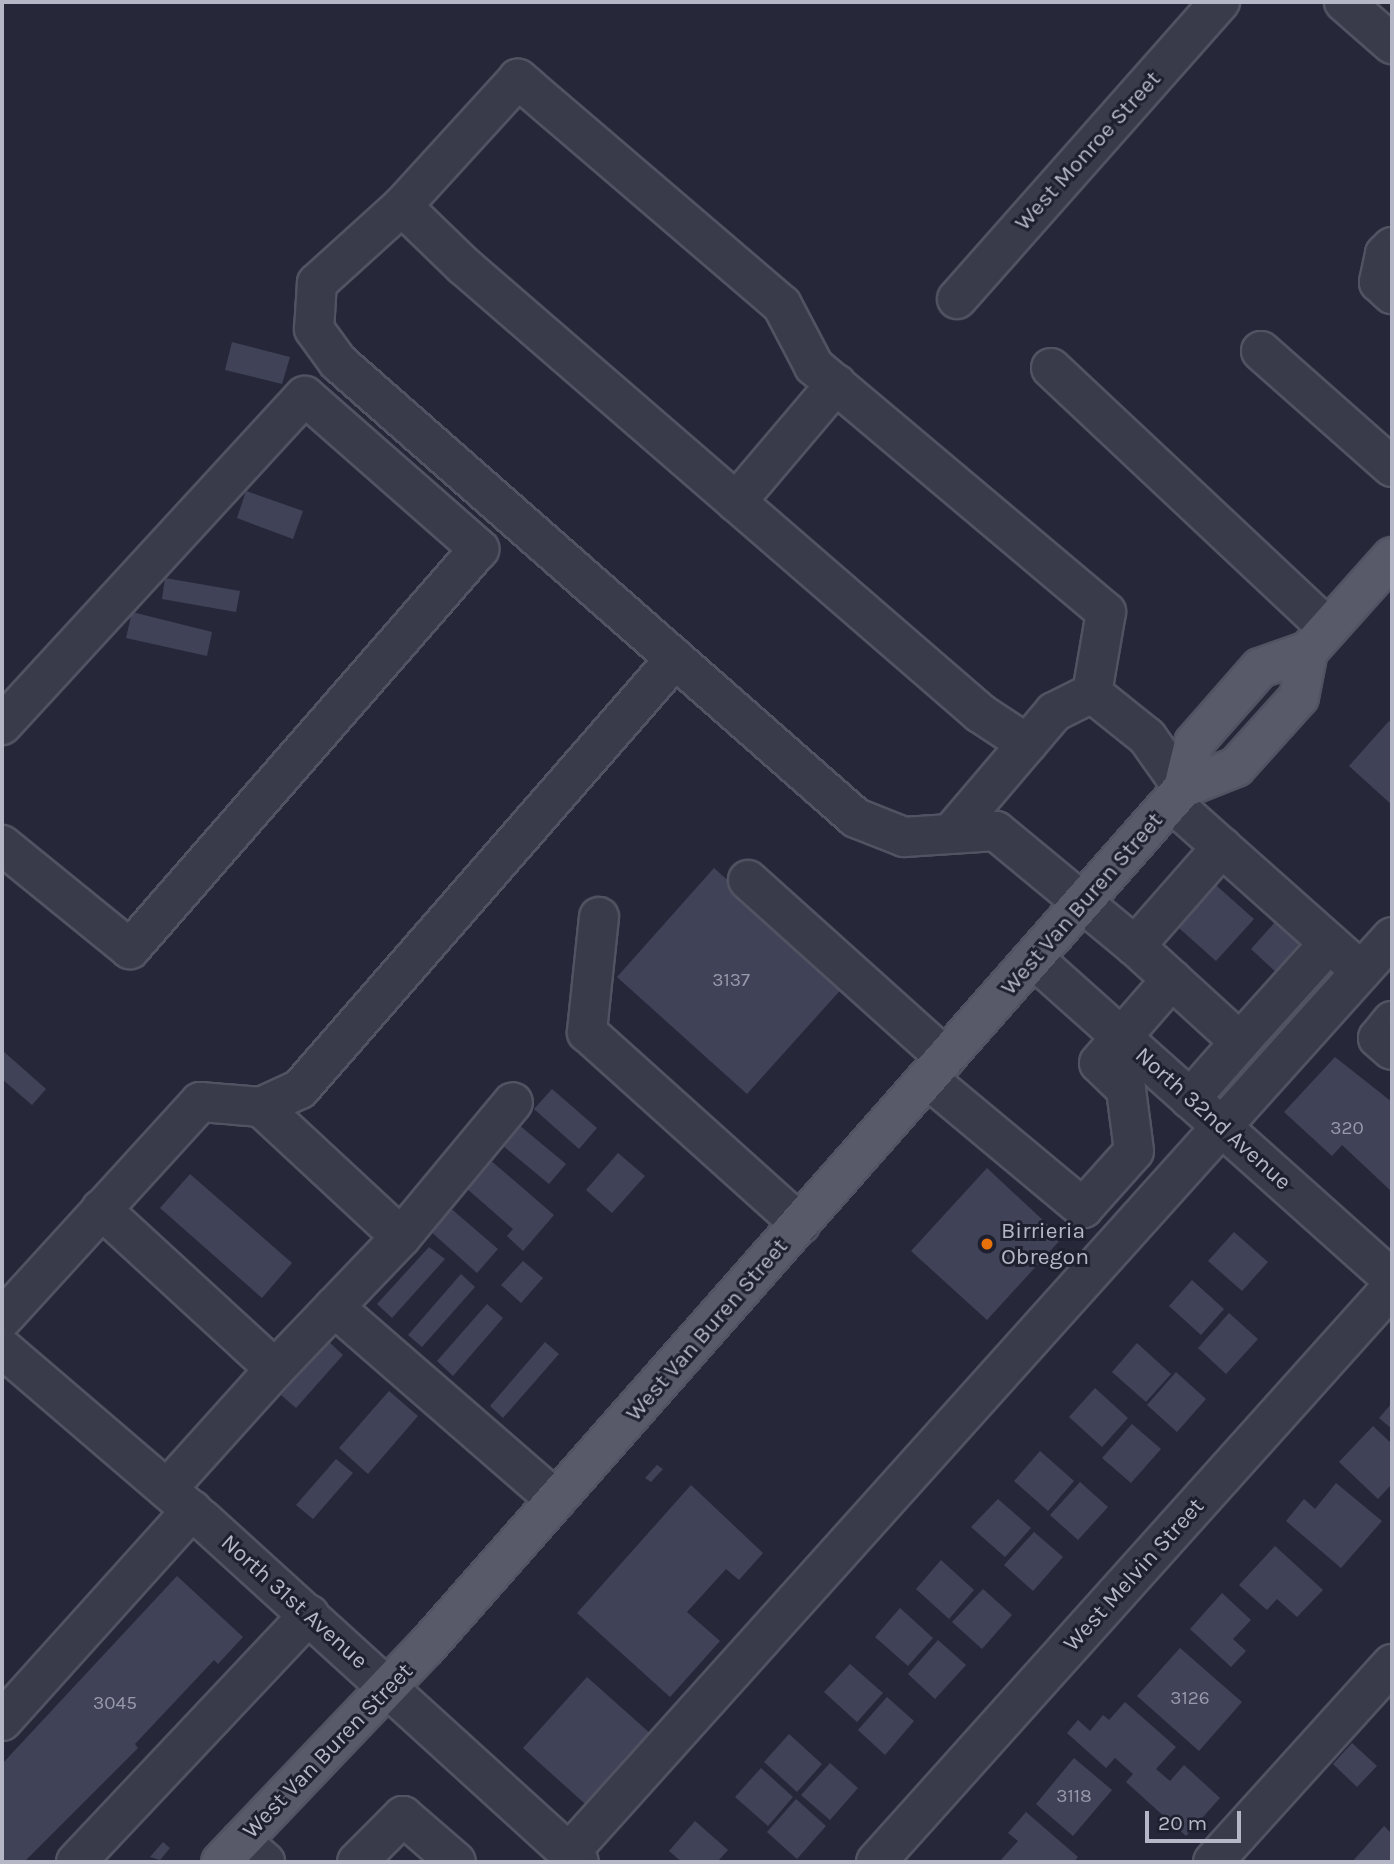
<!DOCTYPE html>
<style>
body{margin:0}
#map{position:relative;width:1394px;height:1864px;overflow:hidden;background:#26283a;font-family:Karla,sans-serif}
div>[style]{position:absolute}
.building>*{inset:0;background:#404257}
.roads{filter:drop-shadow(2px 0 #515362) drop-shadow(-2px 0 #515362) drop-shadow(0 2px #515362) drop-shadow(0 -2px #515362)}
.minor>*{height:38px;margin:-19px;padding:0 19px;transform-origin:19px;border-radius:19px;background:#393b4a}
.major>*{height:38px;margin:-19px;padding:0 19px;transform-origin:19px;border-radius:19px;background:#585a6a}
.dots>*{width:19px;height:19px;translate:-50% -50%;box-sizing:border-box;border:4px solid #1e202f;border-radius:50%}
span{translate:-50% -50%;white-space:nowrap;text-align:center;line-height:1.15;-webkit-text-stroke:6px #1e202f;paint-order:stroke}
.number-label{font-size:19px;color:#9899aa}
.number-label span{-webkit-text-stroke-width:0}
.street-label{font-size:23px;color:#b5b6c6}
.poi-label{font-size:23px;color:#b5b6c6}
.left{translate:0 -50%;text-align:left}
.frame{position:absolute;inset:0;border:4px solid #b5b6c6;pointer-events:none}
.scale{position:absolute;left:1145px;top:1811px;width:96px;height:32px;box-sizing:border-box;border:4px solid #b5b6c6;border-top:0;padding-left:9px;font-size:21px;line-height:24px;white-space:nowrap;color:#b5b6c6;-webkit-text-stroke:5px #1e202f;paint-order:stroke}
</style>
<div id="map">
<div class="building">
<i style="clip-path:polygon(232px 342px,290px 357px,282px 384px,225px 370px)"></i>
<i style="clip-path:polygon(246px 491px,303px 511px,293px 539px,237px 518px)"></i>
<i style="clip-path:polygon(165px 578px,240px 591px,236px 612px,162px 599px)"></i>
<i style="clip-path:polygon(132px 612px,212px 632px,207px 656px,126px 638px)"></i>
<i style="clip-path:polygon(1389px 721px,1392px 725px,1392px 805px,1349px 766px)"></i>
<i style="clip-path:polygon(714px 868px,845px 985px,747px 1094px,617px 977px)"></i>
<i style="clip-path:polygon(1209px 879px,1254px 919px,1216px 961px,1171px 921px)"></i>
<i style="clip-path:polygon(1283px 913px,1312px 940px,1280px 976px,1251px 949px)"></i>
<i style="clip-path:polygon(2px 1050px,46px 1089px,32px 1105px,2px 1079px)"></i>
<i style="clip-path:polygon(1335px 1057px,1392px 1102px,1390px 1190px,1342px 1145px,1332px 1156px,1284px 1112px)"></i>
<i style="clip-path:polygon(552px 1089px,597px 1128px,579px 1149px,534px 1109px)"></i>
<i style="clip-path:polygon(519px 1125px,566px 1164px,549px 1184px,502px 1145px)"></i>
<i style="clip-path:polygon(618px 1153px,645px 1176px,612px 1213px,586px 1190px)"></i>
<i style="clip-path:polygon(489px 1159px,554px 1215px,523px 1251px,507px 1236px,513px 1229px,465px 1187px)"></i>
<i style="clip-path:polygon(987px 1168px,1062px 1238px,987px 1320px,911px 1251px)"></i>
<i style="clip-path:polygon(190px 1174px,292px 1263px,262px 1298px,160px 1208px)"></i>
<i style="clip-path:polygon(448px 1206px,498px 1249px,477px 1273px,428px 1229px)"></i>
<i style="clip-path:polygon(1234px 1232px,1268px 1262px,1242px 1291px,1208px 1261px)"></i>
<i style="clip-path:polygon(429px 1247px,445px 1259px,392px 1318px,377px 1304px)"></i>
<i style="clip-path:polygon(523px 1261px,543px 1278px,521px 1303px,501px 1285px)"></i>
<i style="clip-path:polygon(461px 1274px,475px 1287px,422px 1347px,408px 1335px)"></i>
<i style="clip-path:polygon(1192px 1280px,1224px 1309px,1201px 1335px,1169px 1306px)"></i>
<i style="clip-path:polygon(487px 1304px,503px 1318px,453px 1376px,437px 1361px)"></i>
<i style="clip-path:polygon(1229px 1313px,1258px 1339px,1226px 1374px,1198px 1348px)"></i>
<i style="clip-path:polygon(328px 1341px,343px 1355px,296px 1408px,281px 1395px)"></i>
<i style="clip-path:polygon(545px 1342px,559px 1354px,503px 1418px,490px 1406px)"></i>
<i style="clip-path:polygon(1137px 1343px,1171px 1374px,1146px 1402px,1112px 1372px)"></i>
<i style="clip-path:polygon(1176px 1372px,1206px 1399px,1177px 1432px,1147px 1405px)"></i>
<i style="clip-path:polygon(1095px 1388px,1128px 1418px,1102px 1447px,1069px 1417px)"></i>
<i style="clip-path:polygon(389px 1391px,418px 1416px,368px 1474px,339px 1448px)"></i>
<i style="clip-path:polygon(1392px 1403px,1392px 1429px,1379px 1418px)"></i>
<i style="clip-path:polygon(1132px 1424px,1161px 1449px,1131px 1483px,1102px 1458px)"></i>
<i style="clip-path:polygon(1373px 1426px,1392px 1444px,1392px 1484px,1378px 1499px,1339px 1462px)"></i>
<i style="clip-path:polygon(1040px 1451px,1074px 1481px,1048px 1511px,1014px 1481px)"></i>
<i style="clip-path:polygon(336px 1459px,353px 1473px,313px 1519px,296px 1505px)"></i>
<i style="clip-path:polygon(657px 1465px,663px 1469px,651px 1482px,645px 1478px)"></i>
<i style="clip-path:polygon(1080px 1482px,1108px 1507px,1078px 1540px,1050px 1515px)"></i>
<i style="clip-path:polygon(1336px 1483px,1382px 1521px,1341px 1568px,1286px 1521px,1304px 1499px,1315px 1509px)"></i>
<i style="clip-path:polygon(691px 1485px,763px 1553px,739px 1580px,726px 1569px,687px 1612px,720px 1641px,670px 1697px,577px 1613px)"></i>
<i style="clip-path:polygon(998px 1499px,1031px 1528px,1005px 1557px,971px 1527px)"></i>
<i style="clip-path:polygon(1034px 1532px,1063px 1557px,1033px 1591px,1004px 1565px)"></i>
<i style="clip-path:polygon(1275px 1546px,1323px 1590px,1297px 1617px,1277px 1599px,1267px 1610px,1239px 1585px)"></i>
<i style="clip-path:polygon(941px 1560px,974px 1590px,949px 1619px,916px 1589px)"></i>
<i style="clip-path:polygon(177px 1576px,243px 1637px,218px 1664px,214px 1660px,135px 1744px,138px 1748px,24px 1862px,2px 1862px,2px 1764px)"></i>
<i style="clip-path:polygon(983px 1589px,1012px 1615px,982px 1649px,952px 1622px)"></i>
<i style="clip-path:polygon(1222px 1593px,1251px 1620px,1233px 1639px,1246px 1651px,1231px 1667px,1190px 1629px)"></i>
<i style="clip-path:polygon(900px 1608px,933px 1638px,908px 1666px,875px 1637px)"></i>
<i style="clip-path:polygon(938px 1640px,966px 1665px,935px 1699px,908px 1674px)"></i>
<i style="clip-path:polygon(1180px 1648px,1242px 1702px,1199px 1751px,1137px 1696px)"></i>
<i style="clip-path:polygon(850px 1664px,883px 1693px,857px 1722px,824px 1692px)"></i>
<i style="clip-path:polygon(587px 1677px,651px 1734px,594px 1812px,523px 1748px)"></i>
<i style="clip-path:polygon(887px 1697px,914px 1721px,885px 1755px,858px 1730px)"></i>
<i style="clip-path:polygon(1125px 1702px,1176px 1747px,1156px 1769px,1170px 1781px,1184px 1765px,1220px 1798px,1186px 1836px,1126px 1782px,1133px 1774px,1115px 1758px,1106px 1768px,1067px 1733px,1078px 1720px,1090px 1731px,1103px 1715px,1109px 1720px)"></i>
<i style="clip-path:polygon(789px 1734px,822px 1764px,797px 1792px,764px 1762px)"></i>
<i style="clip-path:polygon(1352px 1743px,1377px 1766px,1357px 1787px,1333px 1764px)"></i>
<i style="clip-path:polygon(1074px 1758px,1112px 1790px,1073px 1836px,1036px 1804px)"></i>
<i style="clip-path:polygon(830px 1763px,858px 1788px,830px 1820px,801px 1795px)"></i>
<i style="clip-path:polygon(761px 1768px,793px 1797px,768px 1826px,735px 1797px)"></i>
<i style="clip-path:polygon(796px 1799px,826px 1826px,797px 1859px,767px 1832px)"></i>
<i style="clip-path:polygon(1026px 1812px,1078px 1857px,1073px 1862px,999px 1862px,1018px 1841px,1008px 1833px)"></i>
<i style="clip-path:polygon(695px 1821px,728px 1850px,717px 1862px,682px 1862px,669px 1851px)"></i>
<i style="clip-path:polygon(1384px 1826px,1392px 1834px,1392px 1862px,1352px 1862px)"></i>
<i style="clip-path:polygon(163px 1842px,170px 1848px,160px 1860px,150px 1857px)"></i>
</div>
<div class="roads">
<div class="minor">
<i style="left:1344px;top:2px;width:64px;rotate:41.2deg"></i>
<i style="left:402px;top:206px;width:86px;rotate:44.1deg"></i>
<i style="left:464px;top:266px;width:683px;rotate:40.9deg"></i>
<i style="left:980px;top:713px;width:56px;rotate:33.4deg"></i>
<i style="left:1027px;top:744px;width:42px;rotate:-49.8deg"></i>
<i style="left:1054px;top:712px;width:42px;rotate:-26.6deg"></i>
<i style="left:1092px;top:693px;width:70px;rotate:38.7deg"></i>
<i style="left:1147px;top:737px;width:62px;rotate:54.8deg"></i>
<i style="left:1392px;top:247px;width:10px;rotate:135deg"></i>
<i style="left:1385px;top:254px;width:29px;rotate:102deg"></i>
<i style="left:1379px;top:282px;width:18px;rotate:43deg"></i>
<i style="left:957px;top:299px;width:397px;rotate:-48.5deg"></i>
<i style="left:1261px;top:351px;width:175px;rotate:41.5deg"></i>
<i style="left:1051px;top:368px;width:380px;rotate:43.2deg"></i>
<i style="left:736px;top:502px;width:155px;rotate:-49.7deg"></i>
<i style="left:1092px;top:693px;width:82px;rotate:-80.2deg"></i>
<i style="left:1106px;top:612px;width:382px;rotate:-139.9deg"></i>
<i style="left:814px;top:366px;width:69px;rotate:-117.7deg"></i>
<i style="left:782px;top:305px;width:348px;rotate:-139.4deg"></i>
<i style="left:518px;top:79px;width:172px;rotate:132.4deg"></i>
<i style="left:402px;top:206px;width:115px;rotate:137.8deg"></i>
<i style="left:317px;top:283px;width:46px;rotate:93.7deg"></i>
<i style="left:314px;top:329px;width:41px;rotate:54deg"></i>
<i style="left:338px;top:362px;width:690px;rotate:41.36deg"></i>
<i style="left:856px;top:818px;width:52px;rotate:21.6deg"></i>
<i style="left:904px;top:837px;width:92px;rotate:-3.7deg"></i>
<i style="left:996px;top:831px;width:180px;rotate:39.6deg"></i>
<i style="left:2px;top:725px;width:447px;rotate:-47.4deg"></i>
<i style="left:305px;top:396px;width:232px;rotate:41.3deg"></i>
<i style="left:479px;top:549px;width:531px;rotate:131.1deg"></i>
<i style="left:130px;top:949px;width:165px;rotate:-140.9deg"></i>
<i style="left:1171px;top:802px;width:236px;rotate:41.7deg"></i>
<i style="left:952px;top:832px;width:116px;rotate:-49.6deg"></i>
<i style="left:1222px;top:847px;width:132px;rotate:131.3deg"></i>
<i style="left:1135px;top:946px;width:142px;rotate:42.4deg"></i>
<i style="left:1240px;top:1042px;width:133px;rotate:-48deg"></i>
<i style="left:748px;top:880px;width:266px;rotate:42deg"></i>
<i style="left:599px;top:917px;width:116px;rotate:96deg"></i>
<i style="left:587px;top:1032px;width:287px;rotate:42deg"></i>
<i style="left:1034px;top:959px;width:480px;rotate:41.8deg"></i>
<i style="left:1392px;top:1021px;width:22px;rotate:129deg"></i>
<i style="left:1378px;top:1038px;width:18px;rotate:41deg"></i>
<i style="left:928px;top:1079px;width:202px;rotate:39.8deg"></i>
<i style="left:1083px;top:1208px;width:76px;rotate:-48.2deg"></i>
<i style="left:1134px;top:1151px;width:63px;rotate:-97.4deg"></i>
<i style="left:1126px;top:1089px;width:37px;rotate:-136deg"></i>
<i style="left:1099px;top:1063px;width:111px;rotate:-49deg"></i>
<i style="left:1190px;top:1099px;width:76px;rotate:-48.7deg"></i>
<i style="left:101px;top:1209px;width:236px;rotate:42.6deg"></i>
<i style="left:275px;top:1369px;width:182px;rotate:-46.3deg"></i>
<i style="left:401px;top:1237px;width:191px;rotate:-137.1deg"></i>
<i style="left:401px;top:1237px;width:175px;rotate:-50.3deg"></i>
<i style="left:334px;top:1307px;width:294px;rotate:41deg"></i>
<i style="left:2px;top:1319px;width:294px;rotate:-47.6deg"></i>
<i style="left:200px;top:1102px;width:61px;rotate:4.7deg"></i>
<i style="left:261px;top:1107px;width:43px;rotate:-24.8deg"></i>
<i style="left:300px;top:1089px;width:571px;rotate:-48.91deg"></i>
<i style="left:2px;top:1348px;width:265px;rotate:40.6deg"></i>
<i style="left:203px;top:1520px;width:508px;rotate:42.29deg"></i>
<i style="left:167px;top:1489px;width:161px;rotate:-48deg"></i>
<i style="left:2px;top:1721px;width:284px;rotate:-48deg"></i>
<i style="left:241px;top:1841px;width:32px;rotate:41deg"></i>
<i style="left:569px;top:1853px;width:1231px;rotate:-48.06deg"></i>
<i style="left:76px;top:1862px;width:340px;rotate:-46.7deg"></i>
<i style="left:357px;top:1862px;width:65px;rotate:-45deg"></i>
<i style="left:403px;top:1816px;width:70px;rotate:41deg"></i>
<i style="left:876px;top:1862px;width:773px;rotate:-48.1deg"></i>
<i style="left:1213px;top:1862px;width:267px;rotate:-47.9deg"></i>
</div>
<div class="major">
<i style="left:1183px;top:788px;width:46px;rotate:-76.3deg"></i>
<i style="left:1194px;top:743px;width:100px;rotate:-48.7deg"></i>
<i style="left:1260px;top:668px;width:51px;rotate:-19.5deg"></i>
<i style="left:1308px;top:651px;width:126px;rotate:-48.2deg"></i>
<i style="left:221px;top:1862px;width:297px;rotate:-46.4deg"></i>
<i style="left:426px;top:1647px;width:1145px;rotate:-48.61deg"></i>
<i style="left:1183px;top:788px;width:57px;rotate:-21.6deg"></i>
<i style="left:1236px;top:767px;width:94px;rotate:-48deg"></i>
<i style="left:1299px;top:697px;width:47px;rotate:-78.9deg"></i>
</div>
</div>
<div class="dots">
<i style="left:987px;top:1244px;background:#e8710a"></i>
</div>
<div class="number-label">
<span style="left:731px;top:981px">3137</span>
<span style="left:1347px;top:1129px">320</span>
<span style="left:1190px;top:1699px">3126</span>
<span style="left:115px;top:1704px">3045</span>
<span style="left:1074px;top:1797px">3118</span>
</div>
<div class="street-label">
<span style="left:1088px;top:151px;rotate:-48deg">West Monroe Street</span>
<span style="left:1082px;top:904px;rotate:-49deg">West Van Buren Street</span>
<span style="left:1213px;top:1119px;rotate:42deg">North 32nd Avenue</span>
<span style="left:707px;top:1330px;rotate:-49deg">West Van Buren Street</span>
<span style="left:1134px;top:1575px;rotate:-48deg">West Melvin Street</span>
<span style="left:294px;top:1602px;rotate:42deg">North 31st Avenue</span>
<span style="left:328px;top:1751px;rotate:-46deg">West Van Buren Street</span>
</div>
<div class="poi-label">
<span class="left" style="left:1001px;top:1244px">Birrieria<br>Obregon</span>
</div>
<div class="frame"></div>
<div class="scale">20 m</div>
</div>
